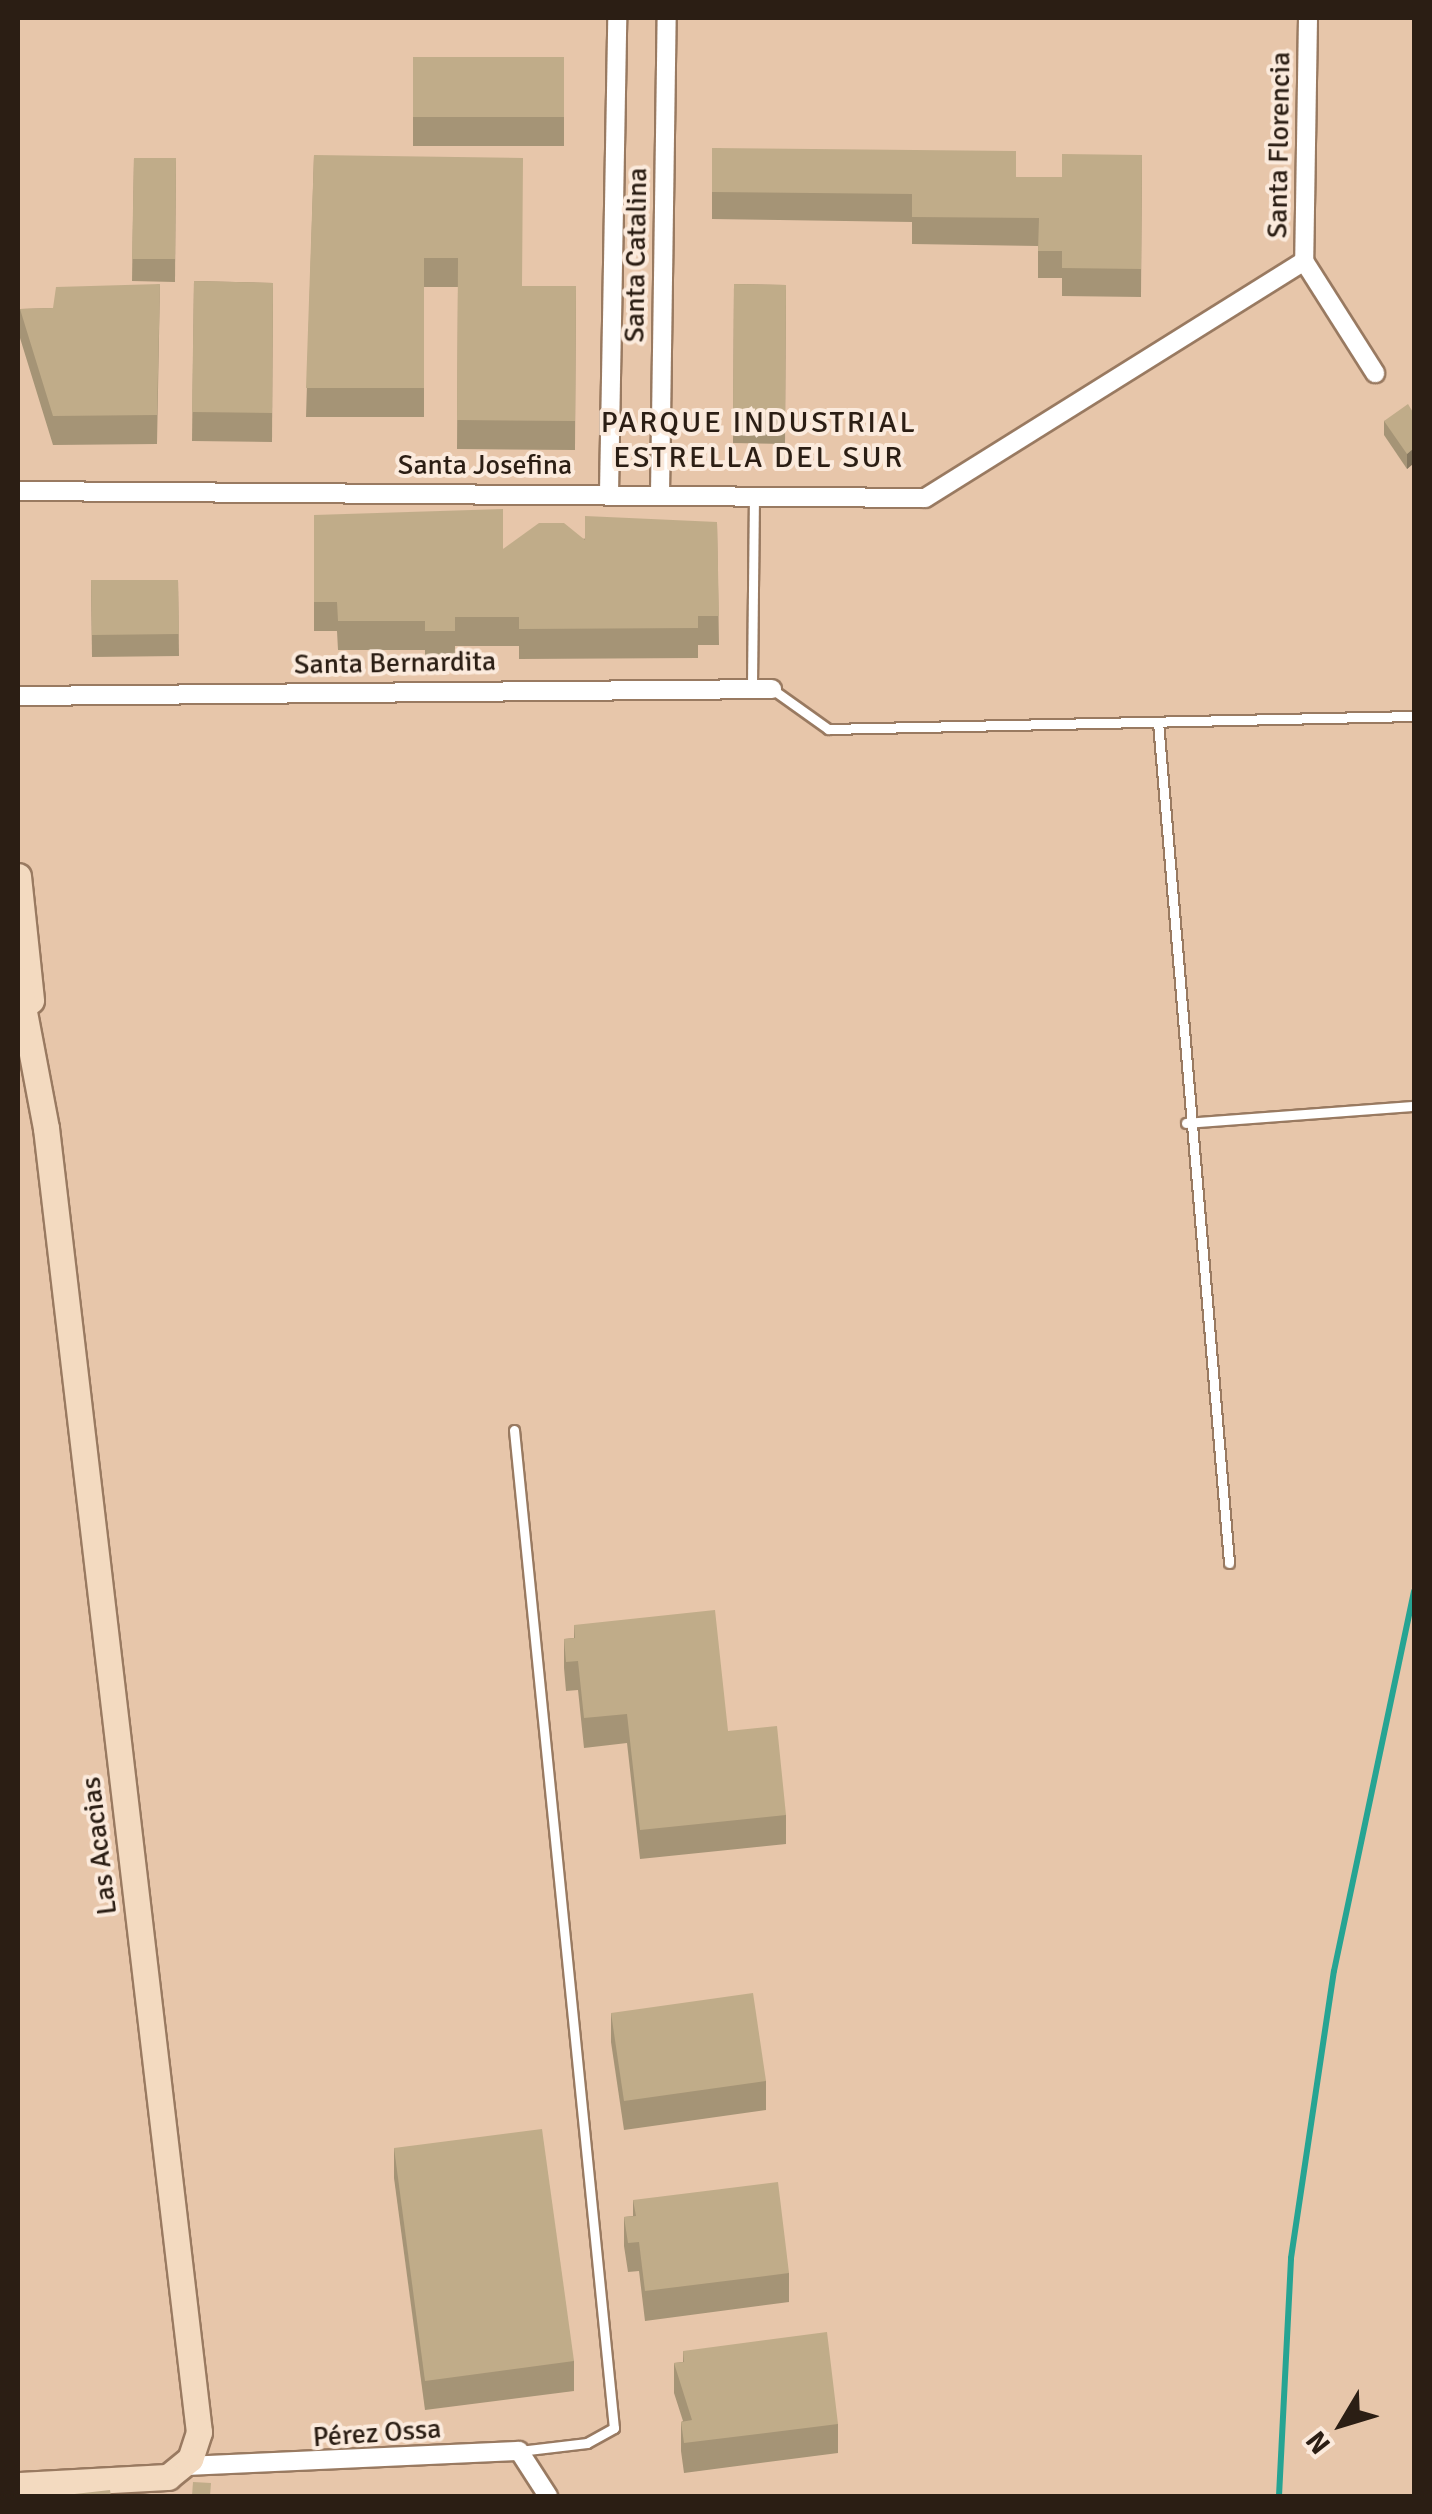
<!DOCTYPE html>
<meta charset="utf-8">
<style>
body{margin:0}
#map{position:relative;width:1432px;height:2514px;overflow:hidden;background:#e7c6aa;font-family:Signika,sans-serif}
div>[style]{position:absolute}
.stream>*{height:6px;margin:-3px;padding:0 3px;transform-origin:3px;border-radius:3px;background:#26a493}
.roads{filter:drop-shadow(2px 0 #997a61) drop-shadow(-2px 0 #997a61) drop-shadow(0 2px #997a61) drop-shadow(0 -2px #997a61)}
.lane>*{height:9px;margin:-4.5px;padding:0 4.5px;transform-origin:4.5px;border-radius:4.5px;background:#fff}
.street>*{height:18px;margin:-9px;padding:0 9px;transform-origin:9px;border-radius:9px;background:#fff}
.secondary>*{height:25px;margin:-12.5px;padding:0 12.5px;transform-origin:12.5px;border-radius:12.5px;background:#f3dac0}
.wall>*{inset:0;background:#a59476}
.shaded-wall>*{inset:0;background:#867860}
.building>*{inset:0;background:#c0ac89}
span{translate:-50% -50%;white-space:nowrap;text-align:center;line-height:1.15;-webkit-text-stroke:8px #fbeadc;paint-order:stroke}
.street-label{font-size:28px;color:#2b1e14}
.neighbourhood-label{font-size:30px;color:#2b1e14;letter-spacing:2.5px}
.frame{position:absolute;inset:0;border:20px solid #2b1e14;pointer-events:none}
.north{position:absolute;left:1292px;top:2374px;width:100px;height:100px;-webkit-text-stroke:8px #fbeadc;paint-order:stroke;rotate:232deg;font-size:28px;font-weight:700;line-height:40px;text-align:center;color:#2b1e14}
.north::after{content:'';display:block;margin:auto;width:35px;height:45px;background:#2b1e14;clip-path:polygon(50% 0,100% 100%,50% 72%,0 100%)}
</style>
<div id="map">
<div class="stream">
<i style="left:1279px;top:2496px;width:238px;rotate:-87.1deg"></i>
<i style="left:1291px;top:2258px;width:290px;rotate:-81.5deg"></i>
<i style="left:1334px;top:1971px;width:388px;rotate:-78.1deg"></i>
</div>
<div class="roads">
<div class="lane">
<i style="left:752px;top:685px;width:187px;rotate:-89.4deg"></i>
<i style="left:772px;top:689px;width:69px;rotate:35.5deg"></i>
<i style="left:828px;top:729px;width:586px;rotate:-1.27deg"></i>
<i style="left:1158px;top:722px;width:844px;rotate:85.17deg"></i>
<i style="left:1186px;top:1123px;width:229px;rotate:-4.3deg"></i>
<i style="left:514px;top:1430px;width:1003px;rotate:84.28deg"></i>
<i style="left:614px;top:2428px;width:31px;rotate:151deg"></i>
<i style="left:587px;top:2443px;width:68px;rotate:173.3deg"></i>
</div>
<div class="street">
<i style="left:1308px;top:18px;width:243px;rotate:90.9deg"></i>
<i style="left:1304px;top:261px;width:133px;rotate:57.6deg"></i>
<i style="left:18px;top:491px;width:907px;rotate:0.44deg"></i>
<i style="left:925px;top:498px;width:447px;rotate:-32deg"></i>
<i style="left:609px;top:493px;width:475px;rotate:-89deg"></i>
<i style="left:660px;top:494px;width:476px;rotate:-89.2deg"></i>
<i style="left:18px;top:696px;width:754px;rotate:-0.53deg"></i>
<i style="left:184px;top:2466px;width:335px;rotate:-2.6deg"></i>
<i style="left:519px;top:2451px;width:54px;rotate:57.2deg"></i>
</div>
<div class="secondary">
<i style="left:18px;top:876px;width:125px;rotate:84deg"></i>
<i style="left:18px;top:980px;width:151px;rotate:79.3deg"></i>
<i style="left:46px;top:1128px;width:1313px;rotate:83.31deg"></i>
<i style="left:199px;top:2432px;width:28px;rotate:108deg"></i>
<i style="left:190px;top:2459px;width:28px;rotate:141deg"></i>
<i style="left:168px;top:2477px;width:150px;rotate:176.9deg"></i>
</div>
</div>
<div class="wall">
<i style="clip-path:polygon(413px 57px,564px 57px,564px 146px,413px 146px)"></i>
<i style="clip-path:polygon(712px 148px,1016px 177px,1062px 177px,1142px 155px,1141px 297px,1062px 296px,1062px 278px,1038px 278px,1038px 246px,912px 244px,912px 222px,712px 219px)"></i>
<i style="clip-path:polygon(314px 155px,522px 286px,576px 286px,575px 450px,457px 449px,458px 287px,424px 287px,424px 417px,306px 417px)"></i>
<i style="clip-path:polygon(134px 158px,176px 158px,175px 282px,132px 281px)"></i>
<i style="clip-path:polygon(194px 281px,273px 283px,272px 442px,192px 441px)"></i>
<i style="clip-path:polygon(160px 284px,157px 444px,53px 445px,20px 338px,20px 309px,53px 308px)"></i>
<i style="clip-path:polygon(734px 284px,786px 285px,785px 444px,733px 443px)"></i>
<i style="clip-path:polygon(1414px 414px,1414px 463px,1407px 469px,1384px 435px,1384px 421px)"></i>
<i style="clip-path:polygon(314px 515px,503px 549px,717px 522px,719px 645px,698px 645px,698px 658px,519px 659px,519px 646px,455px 646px,455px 660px,425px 660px,425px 650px,338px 650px,337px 631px,314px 631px)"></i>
<i style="clip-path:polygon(91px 580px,178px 580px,179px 656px,92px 657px)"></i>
<i style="clip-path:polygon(574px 1625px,728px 1731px,786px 1815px,786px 1844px,640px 1859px,627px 1743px,584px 1748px,578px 1690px,566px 1691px,564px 1668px,564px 1639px,574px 1638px)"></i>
<i style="clip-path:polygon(611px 2013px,766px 2081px,766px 2110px,624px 2130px,611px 2042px)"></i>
<i style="clip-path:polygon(394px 2148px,574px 2361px,574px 2391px,425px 2410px,394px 2178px)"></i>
<i style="clip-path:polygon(633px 2200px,789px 2273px,789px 2302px,645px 2321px,639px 2271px,628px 2272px,624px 2246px,624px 2217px,633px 2216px)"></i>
<i style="clip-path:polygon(683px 2351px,838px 2424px,838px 2453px,684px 2473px,681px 2451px,681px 2422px,683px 2421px,674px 2393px,674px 2363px,683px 2362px)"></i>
</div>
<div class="shaded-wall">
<i style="clip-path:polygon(1414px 448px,1414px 463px,1407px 469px,1407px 454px)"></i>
</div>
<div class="building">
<i style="clip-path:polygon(413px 57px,564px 57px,564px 117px,413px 117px)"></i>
<i style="clip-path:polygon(712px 148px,1016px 151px,1016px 177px,1062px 177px,1062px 154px,1142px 155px,1141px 269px,1062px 268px,1062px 251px,1038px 251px,1039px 218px,912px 217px,912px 194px,712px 192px)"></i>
<i style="clip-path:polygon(314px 155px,523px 158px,522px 286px,576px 286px,575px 421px,457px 420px,458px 258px,424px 258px,424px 388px,306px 388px)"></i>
<i style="clip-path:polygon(134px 158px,176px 158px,175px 259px,132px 259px)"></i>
<i style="clip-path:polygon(194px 281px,273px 283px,272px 413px,192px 412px)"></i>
<i style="clip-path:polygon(160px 284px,157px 415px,53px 416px,20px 309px,53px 308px,56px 287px)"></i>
<i style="clip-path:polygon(734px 284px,786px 285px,785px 415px,733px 414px)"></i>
<i style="clip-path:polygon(1408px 404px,1414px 414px,1414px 448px,1407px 454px,1384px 421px)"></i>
<i style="clip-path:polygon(503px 509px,503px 549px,539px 523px,564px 523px,585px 540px,585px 516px,717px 522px,719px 616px,698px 616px,698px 628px,519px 629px,519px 617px,455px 617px,455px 631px,425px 631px,425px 621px,338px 621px,337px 602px,314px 602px,314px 515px)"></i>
<i style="clip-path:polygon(91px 580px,178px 580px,179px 634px,92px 635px)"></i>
<i style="clip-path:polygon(715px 1610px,728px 1731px,777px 1726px,786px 1815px,640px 1830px,627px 1714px,584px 1718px,578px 1661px,566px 1662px,564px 1639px,575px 1638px,574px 1625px)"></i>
<i style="clip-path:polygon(753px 1993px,766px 2081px,624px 2101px,611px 2013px)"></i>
<i style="clip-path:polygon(542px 2129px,574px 2361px,425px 2381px,394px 2148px)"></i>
<i style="clip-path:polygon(778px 2182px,789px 2273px,645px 2291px,639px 2242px,628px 2243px,624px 2217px,636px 2216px,633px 2200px)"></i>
<i style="clip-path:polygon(827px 2332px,838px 2424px,684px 2443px,681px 2422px,692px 2420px,674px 2363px,684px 2362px,683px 2351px)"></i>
<i style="clip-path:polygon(193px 2482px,211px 2483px,210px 2496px,192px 2496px)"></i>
<i style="clip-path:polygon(110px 2490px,111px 2496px,57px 2496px)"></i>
</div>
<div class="street-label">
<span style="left:1279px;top:145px;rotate:-89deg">Santa Florencia</span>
<span style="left:636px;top:255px;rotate:-89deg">Santa Catalina</span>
<span style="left:485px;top:465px">Santa Josefina</span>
<span style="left:395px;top:663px;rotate:-1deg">Santa Bernardita</span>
<span style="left:99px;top:1846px;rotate:-97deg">Las Acacias</span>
<span style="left:377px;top:2433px;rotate:-4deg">Pérez Ossa</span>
</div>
<div class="neighbourhood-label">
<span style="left:759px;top:440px">PARQUE INDUSTRIAL<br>ESTRELLA DEL SUR</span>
</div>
<div class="frame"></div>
<div class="north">N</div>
</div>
